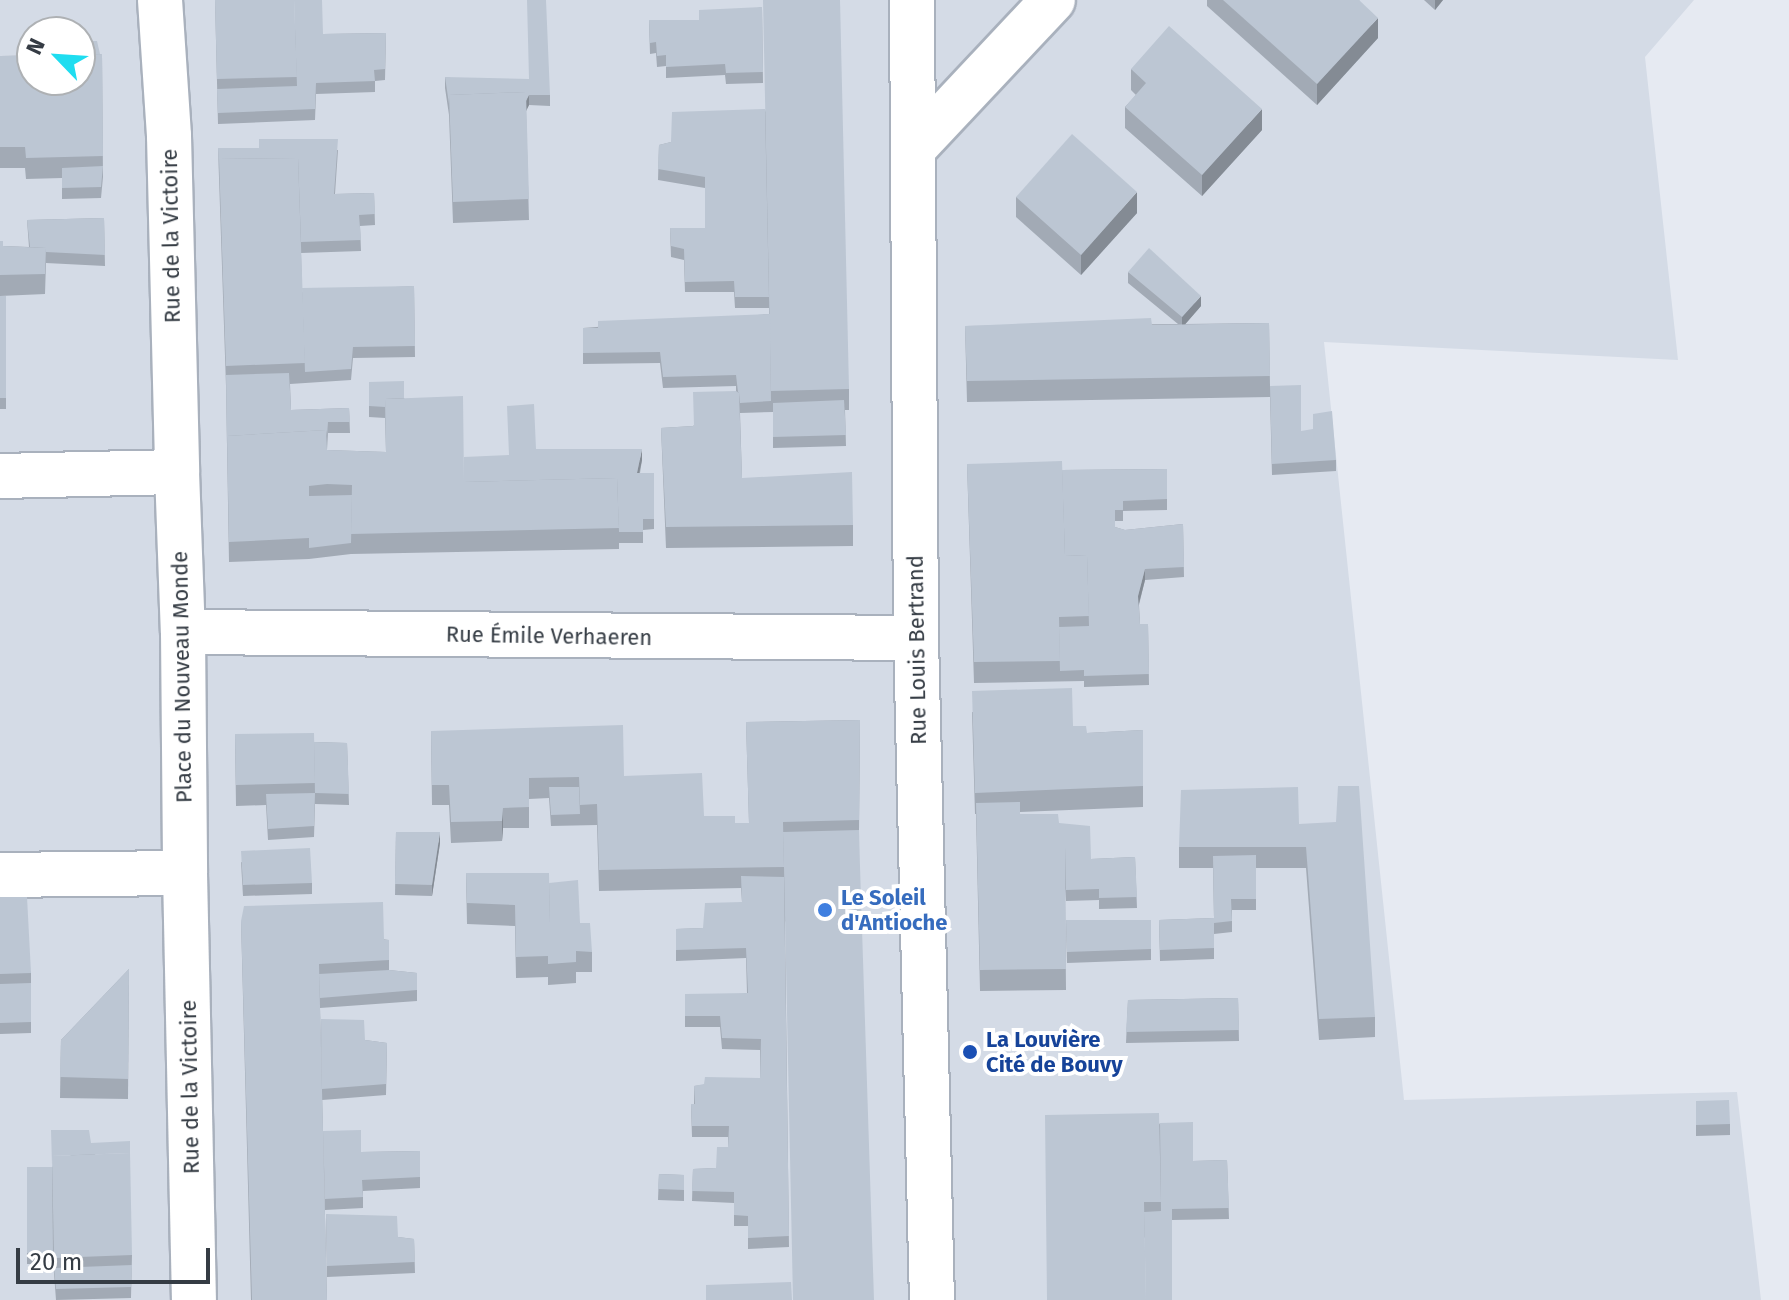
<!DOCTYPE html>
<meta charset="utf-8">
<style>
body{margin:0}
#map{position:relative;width:1789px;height:1300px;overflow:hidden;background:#e6eaf2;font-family:"Fira Sans",sans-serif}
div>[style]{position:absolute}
.residential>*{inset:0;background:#d4dbe6}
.roads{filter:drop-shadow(2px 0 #a9b1bd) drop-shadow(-2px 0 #a9b1bd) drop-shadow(0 2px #a9b1bd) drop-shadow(0 -2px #a9b1bd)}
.street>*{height:44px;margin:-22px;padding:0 22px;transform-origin:22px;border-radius:22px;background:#fff}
.wall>*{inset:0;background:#a2aab5}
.shaded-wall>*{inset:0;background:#848b94}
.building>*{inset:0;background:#bcc6d3}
.dots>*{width:22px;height:22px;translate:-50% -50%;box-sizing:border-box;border:4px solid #fff;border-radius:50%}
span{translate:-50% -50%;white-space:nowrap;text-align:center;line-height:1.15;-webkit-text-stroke:8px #fff;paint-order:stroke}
.street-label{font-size:22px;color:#353c44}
.shop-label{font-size:22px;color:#366cbe;font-weight:700}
.left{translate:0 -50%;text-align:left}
.transit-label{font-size:22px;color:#164399;font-weight:700}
.north{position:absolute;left:16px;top:16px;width:80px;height:80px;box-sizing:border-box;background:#fff;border:2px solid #aeb1b4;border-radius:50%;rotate:295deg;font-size:22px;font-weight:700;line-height:32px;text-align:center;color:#353c44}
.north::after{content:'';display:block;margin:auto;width:28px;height:36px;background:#1fddf0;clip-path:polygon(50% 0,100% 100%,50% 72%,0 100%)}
.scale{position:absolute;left:16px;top:1248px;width:194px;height:36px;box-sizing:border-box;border:4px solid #353c44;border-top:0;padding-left:10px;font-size:24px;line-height:28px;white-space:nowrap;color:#353c44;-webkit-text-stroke:6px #fff;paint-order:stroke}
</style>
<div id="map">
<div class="residential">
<i style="clip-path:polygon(evenodd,0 0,1694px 0,1645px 57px,1678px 360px,1324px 342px,1404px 1100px,1737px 1092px,1761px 1300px,0 1300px,0 0,32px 32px,80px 32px,80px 80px,32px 80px,32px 32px)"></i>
</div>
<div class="roads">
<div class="street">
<i style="left:160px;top:0;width:136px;rotate:86.2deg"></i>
<i style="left:169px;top:136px;width:336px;rotate:88.6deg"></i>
<i style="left:912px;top:0;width:638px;rotate:89.64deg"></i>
<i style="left:916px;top:638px;width:662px;rotate:88.62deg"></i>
<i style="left:916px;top:146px;width:200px;rotate:-46.8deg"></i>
<i style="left:0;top:476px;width:177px;rotate:-1.3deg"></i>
<i style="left:177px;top:472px;width:160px;rotate:87.9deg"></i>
<i style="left:183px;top:632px;width:241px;rotate:89.5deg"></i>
<i style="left:185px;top:873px;width:185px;rotate:179.4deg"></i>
<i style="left:183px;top:632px;width:733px;rotate:0.47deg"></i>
<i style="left:185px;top:873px;width:427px;rotate:88.8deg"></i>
</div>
</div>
<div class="wall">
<i style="clip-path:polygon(215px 0,323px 34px,386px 33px,385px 80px,375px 81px,375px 92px,316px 94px,315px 120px,218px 124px)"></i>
<i style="clip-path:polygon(1207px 0,1359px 0,1378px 38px,1317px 105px,1207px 6px)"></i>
<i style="clip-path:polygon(1424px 0,1443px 0,1435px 10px)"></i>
<i style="clip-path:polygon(762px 7px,763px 83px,726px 84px,725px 75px,666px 78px,666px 66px,657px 67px,656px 53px,650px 54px,649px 20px,699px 20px)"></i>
<i style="clip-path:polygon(102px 54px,103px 177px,101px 198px,62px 199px,62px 178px,26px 179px,25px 168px,0 168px,0 56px)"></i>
<i style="clip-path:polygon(1131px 69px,1262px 130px,1202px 196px,1125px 128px,1125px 107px,1136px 95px,1131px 90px)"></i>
<i style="clip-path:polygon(445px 77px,550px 95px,550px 106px,529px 105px,526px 111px,529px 220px,453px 223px,449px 115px,445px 88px)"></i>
<i style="clip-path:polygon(765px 109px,849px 389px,849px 410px,845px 410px,846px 446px,773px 448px,773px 412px,740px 413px,742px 478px,853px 525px,853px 546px,666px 548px,661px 428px,693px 426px,736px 391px,736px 386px,663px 388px,660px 363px,583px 364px,583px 328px,769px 314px,769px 308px,735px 308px,734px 292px,685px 292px,684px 260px,671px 257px,670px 228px,705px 228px,705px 188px,658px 180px,659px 145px,671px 142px)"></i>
<i style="clip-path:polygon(218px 148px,338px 150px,335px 194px,374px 193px,375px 225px,360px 226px,361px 251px,301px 253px,302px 292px,414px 286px,415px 357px,353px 358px,351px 380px,290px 384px,291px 410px,349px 408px,350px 433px,328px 433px,327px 450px,386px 452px,385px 418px,369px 417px,369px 382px,404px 398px,464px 482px,509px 455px,536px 449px,642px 460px,640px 473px,654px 473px,654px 529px,643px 530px,643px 543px,619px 543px,619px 534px,619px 549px,351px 554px,309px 559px,229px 562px,226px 386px)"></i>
<i style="clip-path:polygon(1016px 197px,1137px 213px,1081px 275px,1016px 217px)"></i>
<i style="clip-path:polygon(104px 218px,105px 266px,46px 263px,45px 294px,0 296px,0 241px,3px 246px,29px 247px,27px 220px)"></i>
<i style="clip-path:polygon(1128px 272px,1201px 306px,1185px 324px,1269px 323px,1270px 386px,1301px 431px,1336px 460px,1336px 471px,1272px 475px,1270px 397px,967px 402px,965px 326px,1178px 324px,1128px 283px)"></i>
<i style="clip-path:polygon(0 296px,6px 296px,6px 409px,0 409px)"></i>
<i style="clip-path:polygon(967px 464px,1062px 470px,1167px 469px,1167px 510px,1123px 511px,1123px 521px,1115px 521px,1115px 527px,1125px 530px,1183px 524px,1184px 577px,1145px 580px,1139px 605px,1140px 624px,1148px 624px,1149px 685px,1084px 687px,1084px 681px,974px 683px)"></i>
<i style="clip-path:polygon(972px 712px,1073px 726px,1087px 733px,1143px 730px,1143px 807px,1020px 812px,1020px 820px,1059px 823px,1091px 859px,1135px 857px,1137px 908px,1099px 909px,1099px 900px,1066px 901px,1065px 888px,1066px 990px,980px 991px,976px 814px,975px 814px)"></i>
<i style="clip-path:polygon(860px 720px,859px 832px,785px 922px,789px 1247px,748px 1249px,748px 1226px,734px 1226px,734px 1203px,692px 1201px,693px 1169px,716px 1168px,728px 1147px,728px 1137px,692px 1137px,691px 1104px,694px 1104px,694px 1086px,760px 1078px,760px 1050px,722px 1049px,720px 1027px,685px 1027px,685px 1005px,747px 993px,746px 958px,676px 961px,676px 929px,703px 928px,742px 902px,741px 888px,599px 891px,597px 825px,551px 826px,549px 798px,529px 799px,529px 828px,503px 828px,502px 841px,451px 843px,449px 805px,432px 805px,431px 731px,624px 776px,704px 816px,735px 823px,749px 823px,746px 722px)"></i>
<i style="clip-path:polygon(235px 734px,314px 742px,347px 743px,349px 805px,315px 804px,314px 837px,268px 840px,266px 805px,236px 806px)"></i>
<i style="clip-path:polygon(1299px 824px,1375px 1017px,1375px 1037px,1319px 1040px,1306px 868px,1256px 868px,1256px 910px,1232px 910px,1232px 932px,1214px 934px,1214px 959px,1160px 961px,1159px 920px,1214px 918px,1213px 868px,1179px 868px,1179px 847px)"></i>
<i style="clip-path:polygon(396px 832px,440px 843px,432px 896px,395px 895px)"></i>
<i style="clip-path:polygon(241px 862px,312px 883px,312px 894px,243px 896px)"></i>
<i style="clip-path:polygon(466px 873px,549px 883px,580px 923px,592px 952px,592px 972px,576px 972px,576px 983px,548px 985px,548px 977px,516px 978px,515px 926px,467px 924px)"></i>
<i style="clip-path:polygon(0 897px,31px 973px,31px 1033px,0 1034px)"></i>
<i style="clip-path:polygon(1066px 920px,1151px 920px,1151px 960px,1067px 963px)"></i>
<i style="clip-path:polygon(241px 921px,389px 940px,389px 970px,417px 973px,417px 1001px,320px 1008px,327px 1300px,251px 1300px)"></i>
<i style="clip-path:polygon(129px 969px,128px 1099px,60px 1098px,61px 1040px)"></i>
<i style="clip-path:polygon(1238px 998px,1239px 1041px,1126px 1043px,1128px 1000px)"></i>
<i style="clip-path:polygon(321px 1019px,365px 1040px,387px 1043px,386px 1095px,322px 1100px)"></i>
<i style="clip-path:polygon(1696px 1101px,1730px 1124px,1730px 1135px,1696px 1136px)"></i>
<i style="clip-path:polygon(1160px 1123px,1193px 1161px,1227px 1160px,1229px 1219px,1172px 1220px,1047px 1300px)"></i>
<i style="clip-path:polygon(323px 1131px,361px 1152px,420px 1151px,420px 1188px,363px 1191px,363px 1208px,325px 1210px)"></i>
<i style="clip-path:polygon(91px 1143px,132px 1255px,131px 1298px,56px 1300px,53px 1260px,53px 1264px,27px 1264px,27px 1167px,52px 1167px)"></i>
<i style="clip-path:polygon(659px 1174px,684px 1175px,684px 1201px,658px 1200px)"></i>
<i style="clip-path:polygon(326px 1214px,398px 1237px,414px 1239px,415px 1273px,327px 1277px)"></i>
</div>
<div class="shaded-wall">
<i style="clip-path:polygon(1435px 0,1443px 0,1435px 10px)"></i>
<i style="clip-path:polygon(1378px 18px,1378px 38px,1317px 105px,1317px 84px)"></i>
<i style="clip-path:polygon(529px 95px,529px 105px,525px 113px,525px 102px)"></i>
<i style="clip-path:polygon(1262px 109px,1262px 130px,1202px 196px,1202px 175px)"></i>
<i style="clip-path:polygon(1137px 192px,1137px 213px,1081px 275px,1081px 255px)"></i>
<i style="clip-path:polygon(1201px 296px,1201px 306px,1182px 328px,1182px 317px)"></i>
<i style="clip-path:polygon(642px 449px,642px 460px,637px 483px,637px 473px)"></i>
<i style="clip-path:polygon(1145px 569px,1145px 580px,1138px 607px,1138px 596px)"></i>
<i style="clip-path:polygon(503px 808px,503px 828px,502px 841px,502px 821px)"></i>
<i style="clip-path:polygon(440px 832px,440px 843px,432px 896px,432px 885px)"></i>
</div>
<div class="building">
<i style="clip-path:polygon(215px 0,294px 0,297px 77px,217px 79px)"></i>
<i style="clip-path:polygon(294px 0,322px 0,323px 34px,386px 33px,385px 69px,374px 70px,375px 81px,316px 83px,315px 109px,218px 113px,217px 89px,297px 86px)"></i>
<i style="clip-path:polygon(527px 0,546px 0,550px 95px,529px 95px,526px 101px,526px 92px,449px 95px,449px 104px,445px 77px,529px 79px)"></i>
<i style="clip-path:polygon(763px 0,840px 0,849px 389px,771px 391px)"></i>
<i style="clip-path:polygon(1223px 0,1359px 0,1378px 18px,1317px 84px)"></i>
<i style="clip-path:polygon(762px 7px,763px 72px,726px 73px,725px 64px,666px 67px,666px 55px,657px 56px,656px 42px,650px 43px,649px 20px,699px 20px,699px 10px)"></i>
<i style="clip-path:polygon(1169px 26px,1262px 109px,1202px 175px,1125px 107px,1146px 83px,1131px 69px)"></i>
<i style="clip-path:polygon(80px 41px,97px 41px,100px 54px,80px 55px)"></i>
<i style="clip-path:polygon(22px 43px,32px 43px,32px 56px,23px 56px)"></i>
<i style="clip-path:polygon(102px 54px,103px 156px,26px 158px,25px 147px,0 147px,0 56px,32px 56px,32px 80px,80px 80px,80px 55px)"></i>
<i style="clip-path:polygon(526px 92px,529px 199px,453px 202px,449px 95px)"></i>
<i style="clip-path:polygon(765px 109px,769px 297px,735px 297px,734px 281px,685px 282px,684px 249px,671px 246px,670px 228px,705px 228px,705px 177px,658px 169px,659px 145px,671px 142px,672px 112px)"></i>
<i style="clip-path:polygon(1072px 134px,1137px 192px,1081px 255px,1016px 197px)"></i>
<i style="clip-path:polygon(259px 139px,338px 139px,334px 194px,374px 193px,375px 214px,359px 215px,361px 240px,301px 242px,298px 158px,219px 159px,219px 169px,218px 148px,259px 148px)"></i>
<i style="clip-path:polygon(298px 158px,305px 363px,226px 366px,219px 159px)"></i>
<i style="clip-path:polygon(103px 166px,101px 187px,62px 188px,62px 168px)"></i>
<i style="clip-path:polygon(104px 218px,105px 255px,46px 252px,46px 248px,30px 247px,27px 220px)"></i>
<i style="clip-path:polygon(0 241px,3px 241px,3px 246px,46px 248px,45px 274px,0 275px)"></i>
<i style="clip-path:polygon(1149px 248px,1201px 296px,1182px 317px,1128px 272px)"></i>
<i style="clip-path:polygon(414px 286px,415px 346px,353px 347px,351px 369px,305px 372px,302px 288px)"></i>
<i style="clip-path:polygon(0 296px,6px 296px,6px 398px,0 398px)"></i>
<i style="clip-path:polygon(770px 314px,771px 401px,740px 403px,739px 393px,738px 392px,736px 375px,663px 377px,660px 352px,583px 353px,583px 328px,598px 328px,598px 321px)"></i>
<i style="clip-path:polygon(1151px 318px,1152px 325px,1269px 323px,1270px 376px,967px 381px,965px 326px)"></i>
<i style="clip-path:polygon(289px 373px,291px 410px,349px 408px,350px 422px,328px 422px,327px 436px,326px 430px,227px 436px,227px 446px,226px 375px)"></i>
<i style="clip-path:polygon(404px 381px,404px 398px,385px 399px,385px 407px,369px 406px,369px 382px)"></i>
<i style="clip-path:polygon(1301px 385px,1301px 431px,1313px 429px,1313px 414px,1332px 411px,1336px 460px,1272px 464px,1270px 386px)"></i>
<i style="clip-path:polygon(736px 391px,739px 393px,742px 478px,852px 472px,853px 525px,666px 527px,661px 428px,694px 426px,693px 392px)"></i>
<i style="clip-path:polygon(463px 396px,464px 482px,617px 478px,619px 528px,351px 534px,352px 485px,327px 484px,309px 486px,309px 538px,229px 542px,227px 436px,326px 430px,327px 450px,386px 452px,385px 399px)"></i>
<i style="clip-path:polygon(844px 400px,846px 435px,773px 437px,773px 403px)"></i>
<i style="clip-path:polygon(534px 404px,536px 449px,642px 449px,637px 473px,654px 473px,654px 519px,643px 519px,643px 532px,619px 532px,617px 478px,464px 482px,464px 457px,509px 455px,507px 406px)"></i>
<i style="clip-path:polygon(1062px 461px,1065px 555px,1087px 556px,1089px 616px,1059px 617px,1060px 661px,974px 662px,967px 464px)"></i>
<i style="clip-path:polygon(1167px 469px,1167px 499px,1123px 501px,1123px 510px,1115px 510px,1115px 527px,1125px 530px,1183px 524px,1184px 567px,1145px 569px,1138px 596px,1140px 624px,1148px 624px,1149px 674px,1084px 676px,1084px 670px,1060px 671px,1059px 627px,1089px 626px,1087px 556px,1065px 555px,1062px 470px)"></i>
<i style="clip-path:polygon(352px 495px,351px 543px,309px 548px,309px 496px)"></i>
<i style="clip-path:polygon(1072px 688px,1073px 726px,1086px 726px,1087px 733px,1143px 730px,1143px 786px,975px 793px,972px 691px)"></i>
<i style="clip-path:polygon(860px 720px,859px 820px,783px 822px,784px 867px,599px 870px,597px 804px,580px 805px,579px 777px,529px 778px,529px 807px,503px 808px,502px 821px,451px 822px,449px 785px,432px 785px,431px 731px,623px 725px,624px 776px,702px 773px,704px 816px,735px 816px,735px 823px,749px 823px,746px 722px)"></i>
<i style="clip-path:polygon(314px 733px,315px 783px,236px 785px,235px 734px)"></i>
<i style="clip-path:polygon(314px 742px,347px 743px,349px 794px,315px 793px)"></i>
<i style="clip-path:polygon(1338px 786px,1359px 786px,1375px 1017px,1319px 1019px,1306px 847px,1179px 847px,1181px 790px,1298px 787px,1299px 824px,1336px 822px)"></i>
<i style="clip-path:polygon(549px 787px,579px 787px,580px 814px,551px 815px)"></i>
<i style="clip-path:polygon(315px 793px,314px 826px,268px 829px,266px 794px)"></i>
<i style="clip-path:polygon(1020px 802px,1020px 847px,1065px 847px,1066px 969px,980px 970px,976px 803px)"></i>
<i style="clip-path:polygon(1020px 814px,1058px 814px,1059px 823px,1090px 826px,1091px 859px,1135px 857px,1137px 897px,1099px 898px,1099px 889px,1066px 890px,1065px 847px,1020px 847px)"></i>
<i style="clip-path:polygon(859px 830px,860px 867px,784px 867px,783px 832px)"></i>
<i style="clip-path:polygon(396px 832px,440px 832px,432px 885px,395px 884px)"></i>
<i style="clip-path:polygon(310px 848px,312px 883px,243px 885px,241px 851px)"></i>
<i style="clip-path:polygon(1256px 855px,1256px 899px,1231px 899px,1232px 921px,1214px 923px,1214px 948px,1160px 950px,1159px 920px,1214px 918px,1213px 856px)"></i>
<i style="clip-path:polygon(784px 867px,860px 867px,874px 1300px,793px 1300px)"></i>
<i style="clip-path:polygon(466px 873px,549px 873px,550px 923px,590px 923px,592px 952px,576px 951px,576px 962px,548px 964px,548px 956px,516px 957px,515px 905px,467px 903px)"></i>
<i style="clip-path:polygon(741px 876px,784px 877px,789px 1236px,748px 1238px,748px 1216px,734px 1215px,734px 1192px,692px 1191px,693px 1169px,716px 1168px,717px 1147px,728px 1147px,729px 1126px,692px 1126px,691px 1104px,695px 1104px,694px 1086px,704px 1084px,705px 1077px,760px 1078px,761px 1039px,722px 1038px,720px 1016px,685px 1016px,685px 994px,748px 993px,746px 948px,676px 950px,676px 929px,703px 928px,705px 903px,742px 902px)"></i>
<i style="clip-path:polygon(578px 880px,580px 923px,550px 923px,549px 883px)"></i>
<i style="clip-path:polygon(0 897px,27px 897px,31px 973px,0 974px)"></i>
<i style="clip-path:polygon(383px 902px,384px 940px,389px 940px,389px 960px,319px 964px,327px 1300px,252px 1300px,241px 921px,244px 906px)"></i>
<i style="clip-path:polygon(1066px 920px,1151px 920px,1151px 949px,1067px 952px)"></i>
<i style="clip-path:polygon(129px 969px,128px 1079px,60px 1077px,61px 1040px)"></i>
<i style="clip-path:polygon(389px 970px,417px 973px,417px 990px,320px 998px,319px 974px)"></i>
<i style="clip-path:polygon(31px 983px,31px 1022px,0 1023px,0 984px)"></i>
<i style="clip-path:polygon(1238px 998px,1239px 1030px,1126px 1032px,1128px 1000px)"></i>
<i style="clip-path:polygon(321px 1019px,364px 1020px,365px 1040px,387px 1043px,386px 1084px,322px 1089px)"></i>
<i style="clip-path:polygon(1729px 1100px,1730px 1124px,1696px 1125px,1696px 1101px)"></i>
<i style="clip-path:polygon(1159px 1113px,1161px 1202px,1144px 1202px,1146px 1300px,1047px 1300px,1045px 1115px)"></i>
<i style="clip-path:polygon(1193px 1122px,1193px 1161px,1227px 1160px,1229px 1208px,1172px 1209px,1172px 1300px,1146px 1300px,1144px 1212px,1161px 1211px,1160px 1123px)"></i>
<i style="clip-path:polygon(51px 1130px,89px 1130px,91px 1143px,130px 1141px,130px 1153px,52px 1156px,52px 1165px)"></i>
<i style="clip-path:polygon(361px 1130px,361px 1152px,420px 1151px,420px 1177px,362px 1180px,363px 1197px,325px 1199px,323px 1131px)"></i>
<i style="clip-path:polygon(130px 1153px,132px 1255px,54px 1258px,52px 1156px)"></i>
<i style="clip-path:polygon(27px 1167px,52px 1167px,53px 1253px,27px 1253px)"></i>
<i style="clip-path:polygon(659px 1174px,684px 1175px,684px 1190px,658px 1189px)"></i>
<i style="clip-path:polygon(326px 1214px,397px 1216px,398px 1237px,414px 1239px,415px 1262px,327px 1266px)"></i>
<i style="clip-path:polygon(132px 1265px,131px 1287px,56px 1289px,54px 1268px)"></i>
<i style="clip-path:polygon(791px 1282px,792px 1300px,706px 1300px,706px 1285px)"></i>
</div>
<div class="dots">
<i style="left:825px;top:910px;background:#3f7fe0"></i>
<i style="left:970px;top:1052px;background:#1a4fb4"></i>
</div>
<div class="street-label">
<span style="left:171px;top:236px;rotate:-91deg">Rue de la Victoire</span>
<span style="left:549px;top:636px;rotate:1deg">Rue Émile Verhaeren</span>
<span style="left:917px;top:650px;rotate:-91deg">Rue Louis Bertrand</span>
<span style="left:182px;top:677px;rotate:-91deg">Place du Nouveau Monde</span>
<span style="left:190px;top:1087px;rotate:-91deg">Rue de la Victoire</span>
</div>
<div class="shop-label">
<span class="left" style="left:841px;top:910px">Le Soleil<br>d'Antioche</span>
</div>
<div class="transit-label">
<span class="left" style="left:986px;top:1052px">La Louvière<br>Cité de Bouvy</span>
</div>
<div class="north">N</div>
<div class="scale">20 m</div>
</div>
